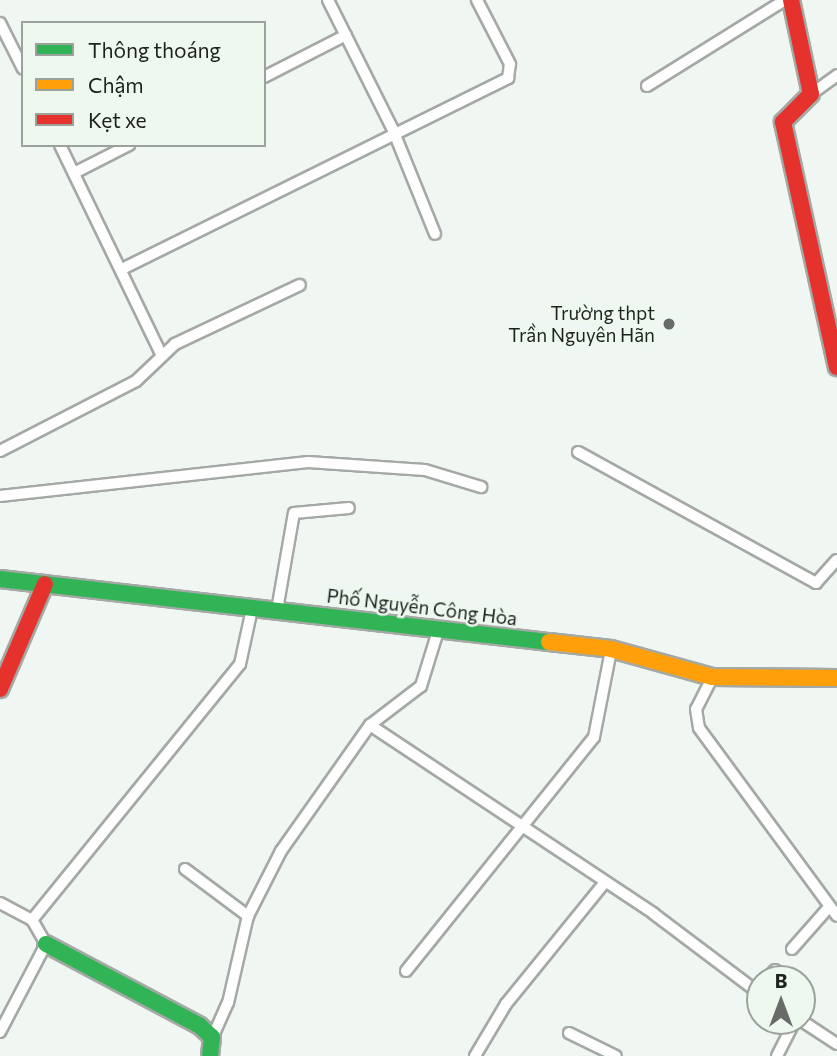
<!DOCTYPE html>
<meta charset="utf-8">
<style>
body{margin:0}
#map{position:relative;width:837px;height:1056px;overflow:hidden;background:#f0f6f1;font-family:Commissioner,sans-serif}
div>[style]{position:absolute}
.roads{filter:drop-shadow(2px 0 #a5a9a5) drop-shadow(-2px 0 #a5a9a5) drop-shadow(0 2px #a5a9a5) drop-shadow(0 -2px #a5a9a5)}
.lane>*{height:10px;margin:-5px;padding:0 5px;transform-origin:5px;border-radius:5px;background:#fdfefd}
.fast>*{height:16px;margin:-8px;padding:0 8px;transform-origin:8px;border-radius:8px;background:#30b455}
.slow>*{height:16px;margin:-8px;padding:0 8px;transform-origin:8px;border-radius:8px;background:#ff9f0a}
.jam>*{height:16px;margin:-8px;padding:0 8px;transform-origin:8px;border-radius:8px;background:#e5322d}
.dots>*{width:19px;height:19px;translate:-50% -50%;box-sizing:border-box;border:4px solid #eef8ef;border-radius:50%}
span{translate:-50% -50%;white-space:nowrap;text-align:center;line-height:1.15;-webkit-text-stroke:5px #eef8ef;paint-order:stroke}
.poi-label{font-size:19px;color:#1e211e}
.right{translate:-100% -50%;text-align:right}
.street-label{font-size:19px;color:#1e211e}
.legend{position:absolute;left:21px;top:21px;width:245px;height:126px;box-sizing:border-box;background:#eef8ef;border:2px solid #9ba29b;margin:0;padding:9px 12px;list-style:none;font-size:21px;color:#1e211e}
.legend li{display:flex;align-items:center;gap:14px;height:35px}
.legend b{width:35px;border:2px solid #9ba29b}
.north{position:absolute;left:746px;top:965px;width:70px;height:70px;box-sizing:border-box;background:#eef8ef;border:2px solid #9ba29b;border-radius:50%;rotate:0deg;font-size:19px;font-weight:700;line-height:28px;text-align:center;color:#1e211e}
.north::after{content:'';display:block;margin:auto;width:24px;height:32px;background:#686c68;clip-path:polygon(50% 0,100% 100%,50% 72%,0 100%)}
</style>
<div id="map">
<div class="roads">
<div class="lane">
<i style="left:328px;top:0;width:145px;rotate:63.4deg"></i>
<i style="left:393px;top:130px;width:112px;rotate:68deg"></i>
<i style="left:0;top:23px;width:51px;rotate:63.4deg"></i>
<i style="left:264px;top:77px;width:92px;rotate:-27.1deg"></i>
<i style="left:647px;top:86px;width:163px;rotate:-31.9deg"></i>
<i style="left:814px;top:92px;width:29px;rotate:-36deg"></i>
<i style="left:60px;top:145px;width:232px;rotate:64.2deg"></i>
<i style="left:74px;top:173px;width:62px;rotate:-27deg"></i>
<i style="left:122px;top:269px;width:431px;rotate:-26.3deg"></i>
<i style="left:508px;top:78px;width:14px;rotate:-82deg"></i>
<i style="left:510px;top:64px;width:72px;rotate:-117.3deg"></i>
<i style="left:0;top:451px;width:153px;rotate:-27.2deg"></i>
<i style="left:136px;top:381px;width:54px;rotate:-43.5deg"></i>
<i style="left:175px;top:344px;width:138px;rotate:-25.3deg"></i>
<i style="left:578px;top:452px;width:272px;rotate:28.8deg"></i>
<i style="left:816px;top:583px;width:31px;rotate:-48deg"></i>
<i style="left:0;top:496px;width:310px;rotate:-6.3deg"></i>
<i style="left:308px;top:462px;width:117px;rotate:3.9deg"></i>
<i style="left:425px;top:470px;width:59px;rotate:16.9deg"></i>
<i style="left:277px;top:610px;width:98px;rotate:-80.1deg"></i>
<i style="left:294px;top:513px;width:55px;rotate:-5.2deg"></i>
<i style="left:438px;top:631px;width:58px;rotate:107.2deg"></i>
<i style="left:421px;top:686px;width:64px;rotate:142.6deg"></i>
<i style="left:370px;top:725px;width:341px;rotate:33.6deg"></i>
<i style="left:654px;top:914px;width:133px;rotate:37deg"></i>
<i style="left:712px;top:678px;width:35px;rotate:117deg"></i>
<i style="left:696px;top:709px;width:19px;rotate:81deg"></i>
<i style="left:699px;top:728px;width:233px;rotate:53.7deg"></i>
<i style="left:185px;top:869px;width:79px;rotate:36.7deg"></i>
<i style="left:0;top:903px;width:36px;rotate:28deg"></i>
<i style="left:792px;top:949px;width:56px;rotate:-48.6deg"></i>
<i style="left:406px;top:971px;width:300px;rotate:-51.2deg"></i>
<i style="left:594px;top:737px;width:89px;rotate:-78.9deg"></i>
<i style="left:767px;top:979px;width:12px;rotate:-48deg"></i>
<i style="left:802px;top:1021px;width:42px;rotate:33.3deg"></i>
<i style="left:0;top:1032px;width:99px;rotate:-62.4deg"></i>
<i style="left:46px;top:944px;width:28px;rotate:-120deg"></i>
<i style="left:32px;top:920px;width:330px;rotate:-50.9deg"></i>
<i style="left:240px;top:664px;width:56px;rotate:-77.7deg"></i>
<i style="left:569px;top:1033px;width:52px;rotate:26.1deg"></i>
<i style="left:213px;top:1036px;width:36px;rotate:-66deg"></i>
<i style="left:228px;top:1003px;width:89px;rotate:-77.1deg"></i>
<i style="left:248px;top:916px;width:73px;rotate:-63.1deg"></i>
<i style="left:281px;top:851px;width:154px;rotate:-54.8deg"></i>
<i style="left:475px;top:1056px;width:61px;rotate:-59.2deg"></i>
<i style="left:506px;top:1004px;width:157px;rotate:-50.9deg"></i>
<i style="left:777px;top:1056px;width:39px;rotate:-63deg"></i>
</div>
<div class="fast">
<i style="left:0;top:579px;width:553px;rotate:6.55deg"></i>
<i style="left:46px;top:944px;width:174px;rotate:28deg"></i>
<i style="left:200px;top:1026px;width:16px;rotate:43deg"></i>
<i style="left:212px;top:1037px;width:19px;rotate:96deg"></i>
</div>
<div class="slow">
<i style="left:549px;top:642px;width:62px;rotate:6.4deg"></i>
<i style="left:611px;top:649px;width:105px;rotate:15.5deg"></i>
<i style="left:712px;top:677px;width:125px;rotate:0.5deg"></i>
</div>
<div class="jam">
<i style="left:791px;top:0;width:96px;rotate:78deg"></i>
<i style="left:811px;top:94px;width:40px;rotate:135deg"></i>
<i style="left:783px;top:122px;width:251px;rotate:77.6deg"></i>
<i style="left:0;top:689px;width:114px;rotate:-66.8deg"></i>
</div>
</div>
<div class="dots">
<i style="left:669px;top:324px;background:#686c68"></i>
</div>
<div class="poi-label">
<span class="right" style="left:655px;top:324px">Trường thpt<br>Trần Nguyên Hãn</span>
</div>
<div class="street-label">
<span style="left:422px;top:607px;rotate:7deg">Phố Nguyễn Công Hòa</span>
</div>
<ul class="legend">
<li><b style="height:9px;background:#30b455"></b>Thông thoáng</li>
<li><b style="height:9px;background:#ff9f0a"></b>Chậm</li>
<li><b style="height:9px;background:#e5322d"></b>Kẹt xe</li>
</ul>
<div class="north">B</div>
</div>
